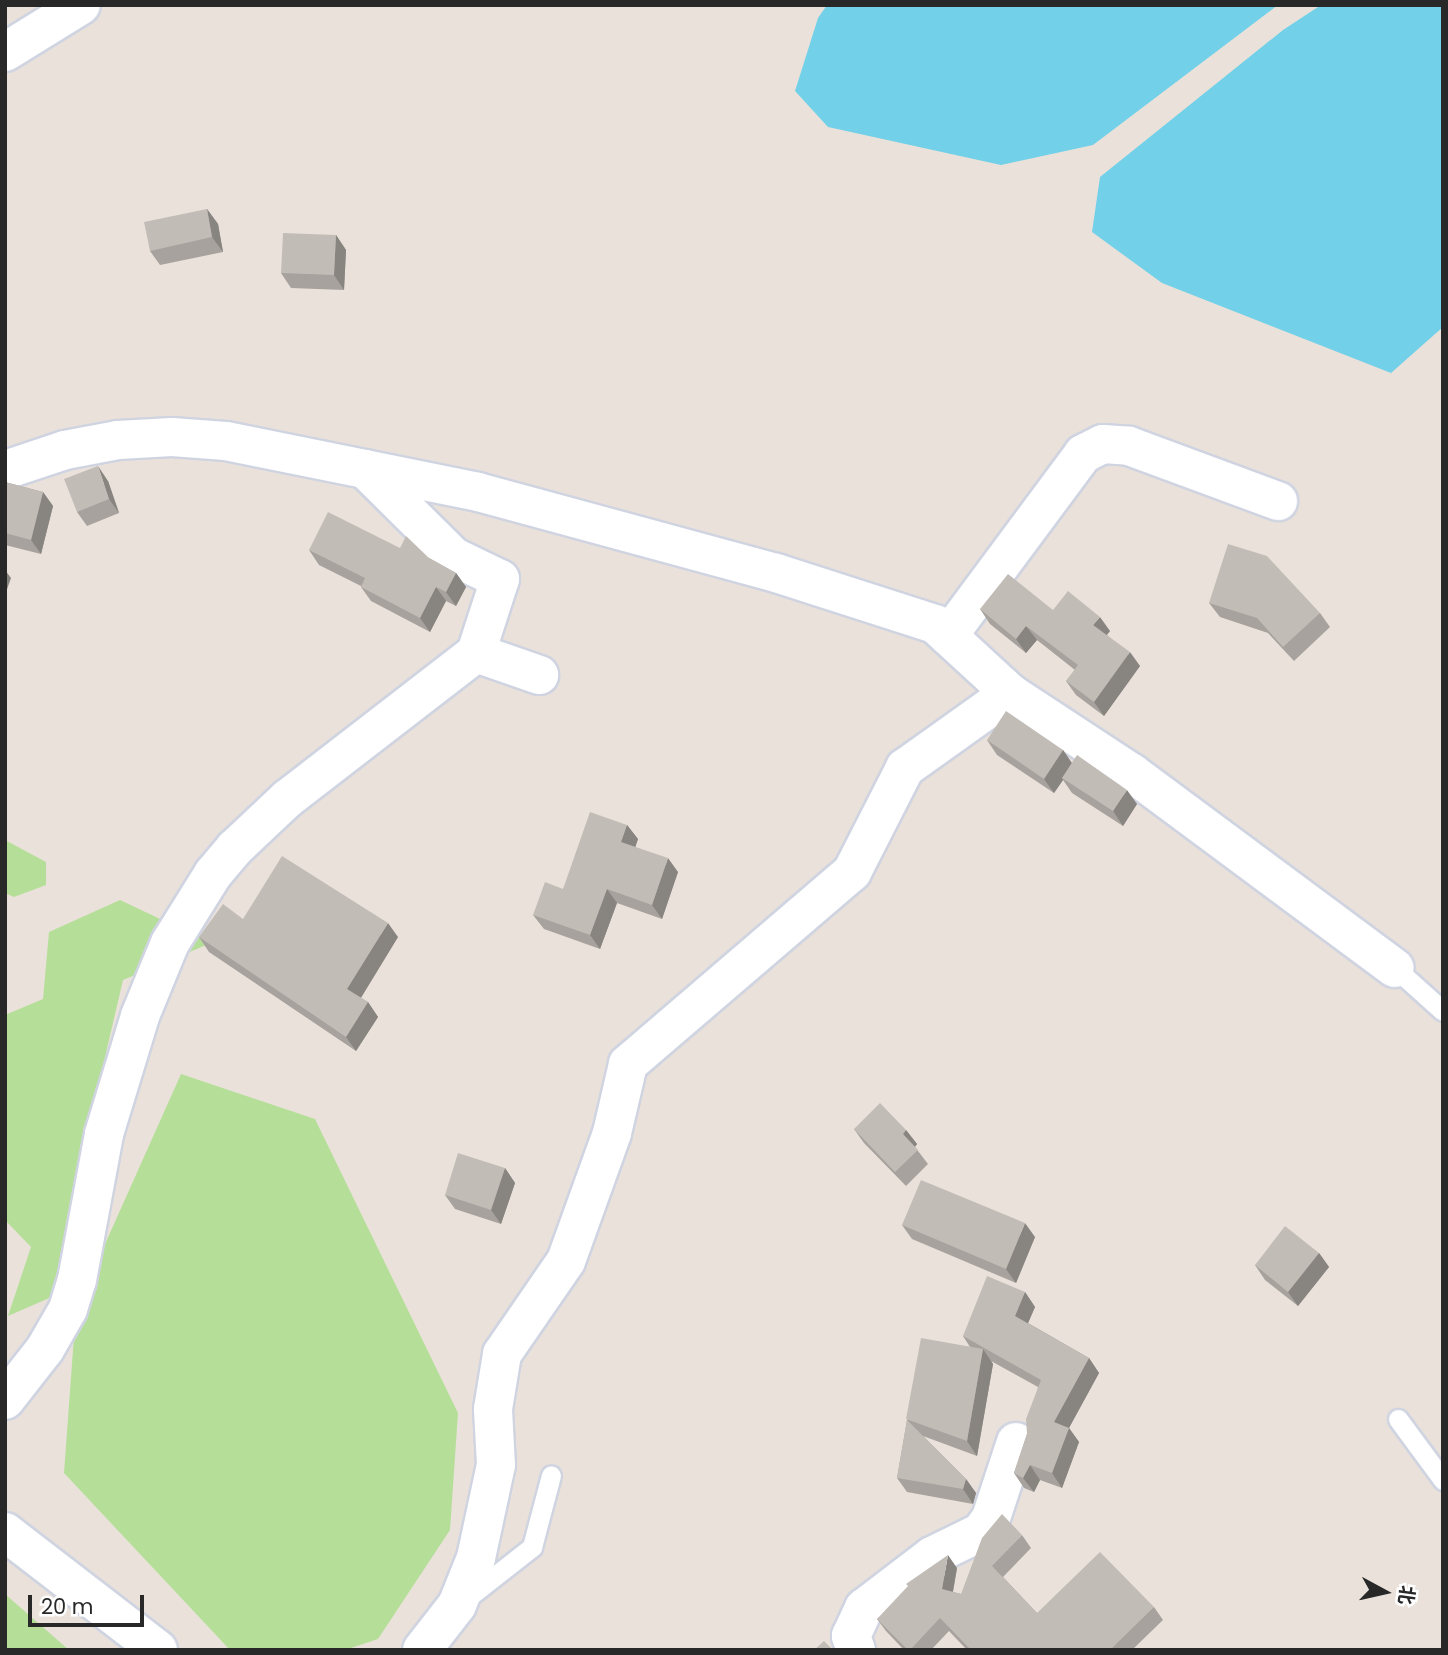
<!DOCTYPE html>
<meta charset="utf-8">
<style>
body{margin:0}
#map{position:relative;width:1448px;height:1655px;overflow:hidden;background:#eae2da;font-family:Poppins,"Noto Sans SC",sans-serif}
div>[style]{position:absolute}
.green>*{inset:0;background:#b5de99}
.water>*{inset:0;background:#72d0e8}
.roads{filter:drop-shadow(2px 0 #d0d4e1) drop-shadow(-2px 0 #d0d4e1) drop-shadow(0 2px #d0d4e1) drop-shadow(0 -2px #d0d4e1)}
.lane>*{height:19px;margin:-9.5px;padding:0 9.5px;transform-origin:9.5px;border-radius:9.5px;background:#fff}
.street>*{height:38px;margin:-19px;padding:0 19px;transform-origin:19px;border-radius:19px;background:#fff}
.secondary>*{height:38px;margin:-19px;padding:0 19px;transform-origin:19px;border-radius:19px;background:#fff}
.wall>*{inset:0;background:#a7a29d}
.shaded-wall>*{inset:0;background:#888480}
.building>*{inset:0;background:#c2bcb7}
span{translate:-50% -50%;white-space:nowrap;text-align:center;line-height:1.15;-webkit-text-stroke:5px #fff;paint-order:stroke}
.frame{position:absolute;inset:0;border:7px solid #282828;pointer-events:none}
.north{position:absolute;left:1350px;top:1557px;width:70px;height:70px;-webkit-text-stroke:5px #fff;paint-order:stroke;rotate:98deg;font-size:19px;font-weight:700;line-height:28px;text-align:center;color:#282828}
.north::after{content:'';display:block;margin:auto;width:24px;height:32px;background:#282828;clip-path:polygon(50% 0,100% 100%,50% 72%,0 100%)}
.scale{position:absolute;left:28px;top:1595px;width:116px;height:32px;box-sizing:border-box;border:4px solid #282828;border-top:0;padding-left:9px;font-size:21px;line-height:24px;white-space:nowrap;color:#282828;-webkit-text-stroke:5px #fff;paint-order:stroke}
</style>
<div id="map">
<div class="green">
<i style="clip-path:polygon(5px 840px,46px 862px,46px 885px,14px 897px,5px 893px)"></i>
<i style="clip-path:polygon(120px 900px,211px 943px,123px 980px,106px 1053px,70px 1289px,8px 1316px,31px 1247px,5px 1220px,5px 1015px,43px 999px,49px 932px)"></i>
<i style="clip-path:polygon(181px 1074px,315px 1119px,458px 1413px,450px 1530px,378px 1639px,345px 1650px,230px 1650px,64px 1473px,76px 1309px)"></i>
<i style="clip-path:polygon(5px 1594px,69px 1650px,5px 1650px)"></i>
</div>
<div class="water">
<i style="clip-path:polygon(827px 5px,1278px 5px,1093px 145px,1001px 165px,828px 127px,795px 91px,818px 18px)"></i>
<i style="clip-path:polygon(1321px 5px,1443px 5px,1443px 327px,1391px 373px,1162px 283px,1092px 232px,1100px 177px,1283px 30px)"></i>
</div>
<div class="roads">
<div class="lane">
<i style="left:1395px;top:968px;width:64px;rotate:41.9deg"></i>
<i style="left:1398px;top:1419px;width:76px;rotate:53.6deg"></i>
<i style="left:467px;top:1598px;width:83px;rotate:-38.1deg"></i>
<i style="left:532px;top:1547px;width:74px;rotate:-75.2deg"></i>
</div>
<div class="street">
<i style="left:5px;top:52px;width:89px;rotate:-31.7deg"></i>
<i style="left:365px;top:469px;width:125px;rotate:44.7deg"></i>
<i style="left:454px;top:557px;width:51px;rotate:25.6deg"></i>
<i style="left:500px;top:579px;width:78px;rotate:108deg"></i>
<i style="left:5px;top:470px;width:63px;rotate:-18.4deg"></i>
<i style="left:65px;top:450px;width:54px;rotate:-10.7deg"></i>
<i style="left:118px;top:440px;width:54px;rotate:-3.2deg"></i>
<i style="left:172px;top:437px;width:54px;rotate:4.2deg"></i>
<i style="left:226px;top:441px;width:257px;rotate:11.4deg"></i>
<i style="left:478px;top:492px;width:309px;rotate:15.2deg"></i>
<i style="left:776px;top:573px;width:167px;rotate:17.8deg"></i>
<i style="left:935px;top:624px;width:102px;rotate:42.6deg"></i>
<i style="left:1010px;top:693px;width:146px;rotate:33.3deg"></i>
<i style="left:1132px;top:773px;width:327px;rotate:36.6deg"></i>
<i style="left:948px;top:636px;width:227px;rotate:-53.4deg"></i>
<i style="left:1083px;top:454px;width:22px;rotate:-27deg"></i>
<i style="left:1103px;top:444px;width:26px;rotate:4deg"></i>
<i style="left:1129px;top:446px;width:159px;rotate:20.3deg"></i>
<i style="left:5px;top:1400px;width:65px;rotate:-51.9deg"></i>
<i style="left:45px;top:1349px;width:46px;rotate:-60.1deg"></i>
<i style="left:68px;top:1309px;width:30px;rotate:-73deg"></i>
<i style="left:77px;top:1280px;width:148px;rotate:-79.5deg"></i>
<i style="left:104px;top:1134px;width:123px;rotate:-73deg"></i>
<i style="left:140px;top:1016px;width:79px;rotate:-67.7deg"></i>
<i style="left:170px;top:943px;width:81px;rotate:-58.1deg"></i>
<i style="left:213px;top:874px;width:34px;rotate:-50deg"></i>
<i style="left:235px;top:848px;width:71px;rotate:-43.3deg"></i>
<i style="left:287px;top:799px;width:239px;rotate:-37.7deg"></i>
<i style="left:476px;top:653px;width:67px;rotate:19.2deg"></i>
<i style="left:422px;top:1650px;width:57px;rotate:-52.1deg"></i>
<i style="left:457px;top:1605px;width:51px;rotate:-68deg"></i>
<i style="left:476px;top:1558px;width:95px;rotate:-77.9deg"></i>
<i style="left:496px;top:1465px;width:56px;rotate:-93.1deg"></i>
<i style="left:493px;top:1409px;width:56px;rotate:-80.7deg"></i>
<i style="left:502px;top:1354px;width:113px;rotate:-55.5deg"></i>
<i style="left:566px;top:1261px;width:136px;rotate:-70.2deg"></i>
<i style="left:612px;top:1133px;width:71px;rotate:-76.9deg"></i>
<i style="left:628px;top:1064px;width:295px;rotate:-40.6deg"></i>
<i style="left:852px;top:872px;width:117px;rotate:-63deg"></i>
<i style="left:905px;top:768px;width:129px;rotate:-35.5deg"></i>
<i style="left:856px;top:1650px;width:15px;rotate:-110deg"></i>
<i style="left:851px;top:1636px;width:31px;rotate:-65deg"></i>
<i style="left:864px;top:1608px;width:86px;rotate:-37.4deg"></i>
<i style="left:932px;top:1556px;width:55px;rotate:-26.1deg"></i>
<i style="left:981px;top:1532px;width:17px;rotate:-54deg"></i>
<i style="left:991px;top:1518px;width:80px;rotate:-71.8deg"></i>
</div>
<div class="secondary">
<i style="left:5px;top:1532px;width:193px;rotate:37.6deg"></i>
</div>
</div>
<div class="wall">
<i style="clip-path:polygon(207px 209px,218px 224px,223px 252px,160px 265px,150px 251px)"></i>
<i style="clip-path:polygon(336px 235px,346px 250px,344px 290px,291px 288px,281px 273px)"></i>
<i style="clip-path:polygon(108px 481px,119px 513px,87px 526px,77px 512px)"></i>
<i style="clip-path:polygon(5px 482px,43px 492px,53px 506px,41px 554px,5px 545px)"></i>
<i style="clip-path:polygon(400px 548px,429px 558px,456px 573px,466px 587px,456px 606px,446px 601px,430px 632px,371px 601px,361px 587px,361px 586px,319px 565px,309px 550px)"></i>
<i style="clip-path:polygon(1209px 603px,1320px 613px,1330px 627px,1294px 661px,1268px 633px,1220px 617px)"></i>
<i style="clip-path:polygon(980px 609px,1053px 610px,1110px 631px,1107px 635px,1140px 666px,1104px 716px,1076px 695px,1066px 681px,1075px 670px,1037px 640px,1026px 653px,990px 624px)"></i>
<i style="clip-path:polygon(987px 740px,1063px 750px,1072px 763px,1137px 804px,1123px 826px,1072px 793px,1063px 780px,1054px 793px,997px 755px)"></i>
<i style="clip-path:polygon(627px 825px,638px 839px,635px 847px,678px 872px,662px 919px,617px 903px,600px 949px,544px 929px,533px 915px,563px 889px)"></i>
<i style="clip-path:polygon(243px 919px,398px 937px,361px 998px,368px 1002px,378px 1017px,356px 1051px,209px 952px,199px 937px)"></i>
<i style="clip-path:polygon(854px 1129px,906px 1130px,917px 1144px,915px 1147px,928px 1164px,906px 1186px,864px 1143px)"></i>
<i style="clip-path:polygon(505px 1168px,515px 1183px,501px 1224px,455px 1209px,445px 1195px)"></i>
<i style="clip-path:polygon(902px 1225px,1035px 1237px,1016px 1283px,912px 1239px)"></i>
<i style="clip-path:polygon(1319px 1253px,1329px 1267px,1298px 1306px,1265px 1280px,1255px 1265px)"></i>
<i style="clip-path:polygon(1025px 1292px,1035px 1307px,1028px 1323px,1089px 1358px,1099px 1373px,1069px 1428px,1079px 1442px,1062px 1488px,1040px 1480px,1034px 1492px,1024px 1488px,1014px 1473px,1027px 1434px,1038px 1387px,991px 1361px,993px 1364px,977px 1456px,923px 1436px,966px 1479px,976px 1493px,973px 1504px,907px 1492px,897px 1478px,907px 1420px,970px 1347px,963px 1336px)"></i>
<i style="clip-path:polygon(1022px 1535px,1031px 1548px,1003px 1577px,1037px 1613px,1154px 1607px,1163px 1620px,1132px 1650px,967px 1650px,949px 1631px,931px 1650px,904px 1650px,886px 1631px,877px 1619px,957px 1568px,953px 1592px,961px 1594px)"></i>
</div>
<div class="shaded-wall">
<i style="clip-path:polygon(207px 209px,218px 224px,223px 252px,212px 237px)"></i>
<i style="clip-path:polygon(336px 235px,346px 250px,344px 290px,334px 275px)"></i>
<i style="clip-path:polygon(98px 466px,108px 481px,119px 513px,109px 499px)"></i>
<i style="clip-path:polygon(43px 492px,53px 506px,41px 554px,31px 540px)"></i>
<i style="clip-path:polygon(5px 570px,11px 578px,5px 595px)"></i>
<i style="clip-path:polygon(456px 573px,466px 587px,456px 606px,446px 592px)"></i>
<i style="clip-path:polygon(436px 587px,446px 601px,430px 632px,420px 618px)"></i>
<i style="clip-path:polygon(1100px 617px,1110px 631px,1103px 639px,1093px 625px)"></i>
<i style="clip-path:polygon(1026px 626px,1037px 640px,1026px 653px,1016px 639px)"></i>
<i style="clip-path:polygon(1130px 652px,1140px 666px,1104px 716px,1094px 702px)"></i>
<i style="clip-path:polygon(1063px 750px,1073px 765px,1062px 778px,1063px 780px,1054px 793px,1044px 779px)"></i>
<i style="clip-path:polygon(1127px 790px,1137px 804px,1123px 826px,1113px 811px)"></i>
<i style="clip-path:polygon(627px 825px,638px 839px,632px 857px,621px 842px)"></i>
<i style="clip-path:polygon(668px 858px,678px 872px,662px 919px,652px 905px)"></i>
<i style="clip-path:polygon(607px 889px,617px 903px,600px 949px,590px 935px)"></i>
<i style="clip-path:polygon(388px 923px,398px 937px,357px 1004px,347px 989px)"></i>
<i style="clip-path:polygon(368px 1002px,378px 1017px,356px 1051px,346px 1037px)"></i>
<i style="clip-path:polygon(906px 1130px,917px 1144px,913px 1149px,903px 1134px)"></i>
<i style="clip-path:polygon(505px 1168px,515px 1183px,501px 1224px,491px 1210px)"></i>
<i style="clip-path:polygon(1025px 1223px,1035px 1237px,1016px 1283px,1006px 1269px)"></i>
<i style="clip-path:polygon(1319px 1253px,1329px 1267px,1298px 1306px,1288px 1292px)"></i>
<i style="clip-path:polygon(1025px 1292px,1035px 1307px,1025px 1330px,1015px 1316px)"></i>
<i style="clip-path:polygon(983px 1349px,993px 1364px,977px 1456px,967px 1441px)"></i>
<i style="clip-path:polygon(1089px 1358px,1099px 1373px,1064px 1437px,1054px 1422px)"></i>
<i style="clip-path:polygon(1069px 1428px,1079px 1442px,1062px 1488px,1052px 1473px)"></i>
<i style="clip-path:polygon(1030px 1465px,1040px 1480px,1034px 1492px,1023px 1478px)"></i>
<i style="clip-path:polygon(966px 1479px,976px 1493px,973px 1504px,963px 1489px)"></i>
<i style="clip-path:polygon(948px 1555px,957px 1568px,951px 1602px,942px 1589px)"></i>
</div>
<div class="building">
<i style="clip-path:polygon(207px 209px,212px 237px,150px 251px,144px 222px)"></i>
<i style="clip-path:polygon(283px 233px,336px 235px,334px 275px,281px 273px)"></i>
<i style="clip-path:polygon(98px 466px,109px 499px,77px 512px,64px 479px)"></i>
<i style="clip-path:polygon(5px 482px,43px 492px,31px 540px,5px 533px)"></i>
<i style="clip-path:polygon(328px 512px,400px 548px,406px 536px,429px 558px,456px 573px,446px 592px,436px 587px,420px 618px,361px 587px,365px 578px,309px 550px)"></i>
<i style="clip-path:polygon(1228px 544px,1267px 556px,1320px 613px,1283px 647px,1257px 618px,1209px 603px)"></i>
<i style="clip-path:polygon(1008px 574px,1053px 610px,1068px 591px,1100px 617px,1093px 625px,1130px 652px,1094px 702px,1066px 681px,1078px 665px,1026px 626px,1016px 639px,980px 609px)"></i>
<i style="clip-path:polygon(1006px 711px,1063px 750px,1044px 779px,987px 740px)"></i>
<i style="clip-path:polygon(1077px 755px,1127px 790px,1113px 811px,1062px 778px)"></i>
<i style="clip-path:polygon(590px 812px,627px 825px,621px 842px,668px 858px,652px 905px,607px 889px,590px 935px,533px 915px,545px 882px,563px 889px)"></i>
<i style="clip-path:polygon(282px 856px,388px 923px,347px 989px,368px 1002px,346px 1037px,199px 937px,223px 904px,243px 919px)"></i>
<i style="clip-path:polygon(880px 1103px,906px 1130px,903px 1134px,918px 1150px,895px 1172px,854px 1129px)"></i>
<i style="clip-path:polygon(458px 1153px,505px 1168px,491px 1210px,445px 1195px)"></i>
<i style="clip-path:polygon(921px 1180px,1025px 1223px,1006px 1269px,902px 1225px)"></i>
<i style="clip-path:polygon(1285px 1226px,1319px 1253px,1288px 1292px,1255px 1265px)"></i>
<i style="clip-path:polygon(987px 1276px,1025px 1292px,1015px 1316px,1089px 1358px,1054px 1422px,1069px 1428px,1052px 1473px,1030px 1465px,1023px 1478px,1014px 1473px,1027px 1434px,1026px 1419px,1041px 1380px,963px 1336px)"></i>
<i style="clip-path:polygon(921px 1338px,983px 1349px,967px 1441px,906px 1419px)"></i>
<i style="clip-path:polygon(907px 1420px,966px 1479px,963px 1489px,897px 1478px)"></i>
<i style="clip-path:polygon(1002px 1514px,1022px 1535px,992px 1566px,1037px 1613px,1100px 1552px,1154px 1607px,1110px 1650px,971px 1650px,940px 1618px,910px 1650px,908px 1650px,877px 1619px,908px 1586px,906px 1584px,948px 1555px,942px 1589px,961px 1594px,982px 1538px)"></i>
<i style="clip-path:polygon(824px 1641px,833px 1650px,814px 1650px)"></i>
</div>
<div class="frame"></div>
<div class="north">北</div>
<div class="scale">20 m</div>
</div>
